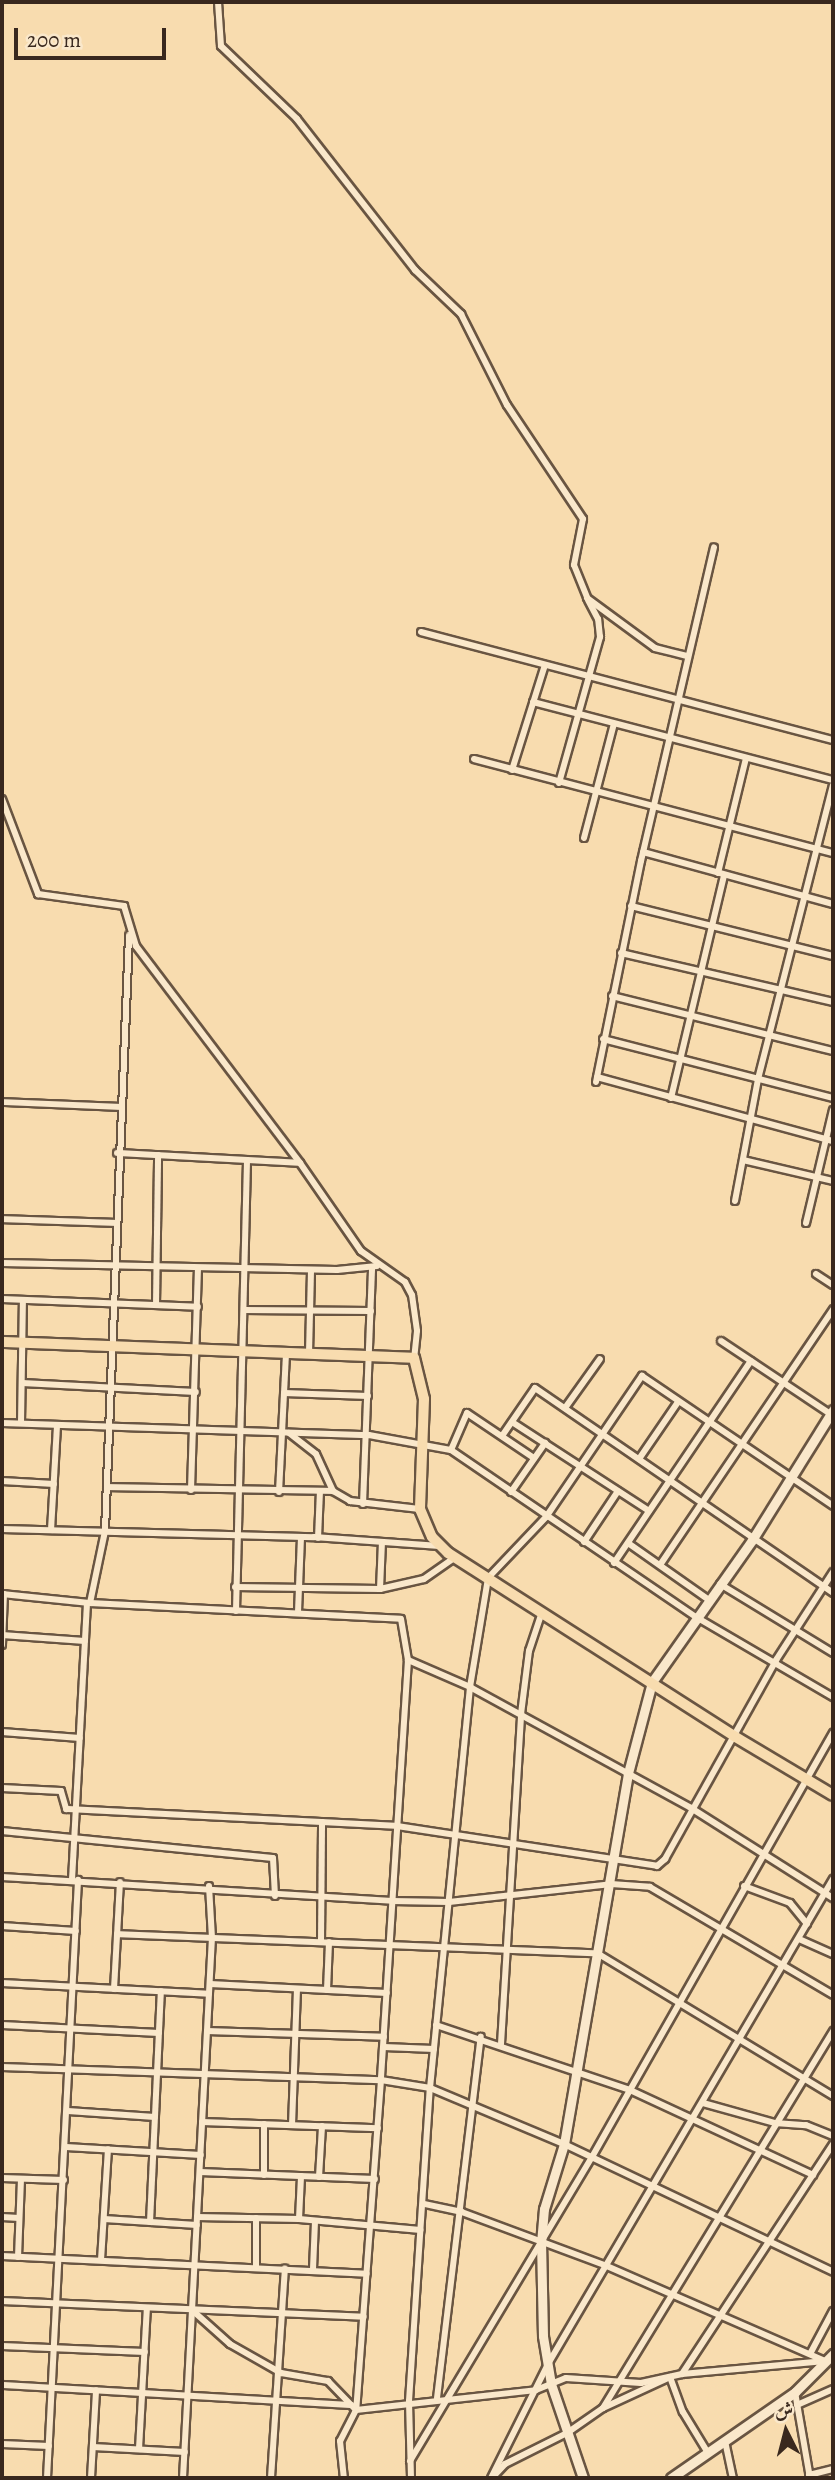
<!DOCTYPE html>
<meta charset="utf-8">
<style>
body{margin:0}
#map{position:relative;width:835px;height:2480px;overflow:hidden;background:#f8dcaf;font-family:Alegreya,Amiri,serif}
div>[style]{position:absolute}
.roads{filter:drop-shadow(2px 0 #695542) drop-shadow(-2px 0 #695542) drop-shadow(0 2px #695542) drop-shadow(0 -2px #695542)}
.street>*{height:6px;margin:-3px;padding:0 3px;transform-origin:3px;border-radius:3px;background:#fae8cb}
.secondary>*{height:9px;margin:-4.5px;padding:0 4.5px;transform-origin:4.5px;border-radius:4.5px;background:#fae8cb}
.highway>*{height:10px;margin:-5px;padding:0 5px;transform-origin:5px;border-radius:5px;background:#f8dcaf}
span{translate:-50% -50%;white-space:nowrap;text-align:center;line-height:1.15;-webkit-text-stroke:6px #fae8cb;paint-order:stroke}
.frame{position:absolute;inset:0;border:4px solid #39281e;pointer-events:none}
.north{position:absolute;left:751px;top:2396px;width:70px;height:70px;-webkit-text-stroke:5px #fae8cb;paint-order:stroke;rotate:354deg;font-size:19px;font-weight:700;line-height:28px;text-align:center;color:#39281e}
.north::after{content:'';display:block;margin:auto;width:24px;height:32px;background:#39281e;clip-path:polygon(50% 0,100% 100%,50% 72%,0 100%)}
.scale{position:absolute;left:14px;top:28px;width:152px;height:32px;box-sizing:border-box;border:4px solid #39281e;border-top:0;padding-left:9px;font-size:21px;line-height:24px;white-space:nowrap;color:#39281e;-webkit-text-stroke:5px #fae8cb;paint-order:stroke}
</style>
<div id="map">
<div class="roads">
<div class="street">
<i style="left:218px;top:2px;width:44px;rotate:86.1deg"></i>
<i style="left:221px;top:46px;width:105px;rotate:43.8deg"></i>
<i style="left:297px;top:119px;width:192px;rotate:52deg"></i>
<i style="left:415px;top:270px;width:64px;rotate:43.7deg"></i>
<i style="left:461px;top:314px;width:102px;rotate:63.2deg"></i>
<i style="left:507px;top:405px;width:137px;rotate:56.3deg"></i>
<i style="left:583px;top:519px;width:47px;rotate:101.1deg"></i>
<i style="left:574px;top:565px;width:35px;rotate:68deg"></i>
<i style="left:587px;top:598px;width:84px;rotate:36.3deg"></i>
<i style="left:655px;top:648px;width:34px;rotate:14deg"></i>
<i style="left:421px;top:632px;width:426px;rotate:14.7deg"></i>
<i style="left:533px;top:702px;width:310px;rotate:14.6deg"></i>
<i style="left:474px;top:759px;width:371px;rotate:14.7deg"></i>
<i style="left:512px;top:770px;width:110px;rotate:-72.6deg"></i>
<i style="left:559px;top:783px;width:152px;rotate:-74.3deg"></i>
<i style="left:600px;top:637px;width:18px;rotate:-96deg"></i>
<i style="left:598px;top:619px;width:21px;rotate:-118deg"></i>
<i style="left:2px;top:799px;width:102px;rotate:69.2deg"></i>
<i style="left:38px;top:894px;width:87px;rotate:7.9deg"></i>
<i style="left:124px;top:906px;width:42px;rotate:73.3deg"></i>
<i style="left:136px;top:946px;width:272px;rotate:52.9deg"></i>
<i style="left:300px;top:1163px;width:107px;rotate:55.3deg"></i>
<i style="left:361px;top:1251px;width:54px;rotate:35.2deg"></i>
<i style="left:405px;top:1282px;width:15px;rotate:62deg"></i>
<i style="left:412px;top:1295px;width:36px;rotate:82deg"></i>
<i style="left:417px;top:1331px;width:27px;rotate:96deg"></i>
<i style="left:584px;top:838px;width:118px;rotate:-75.3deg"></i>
<i style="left:643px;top:852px;width:197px;rotate:15.3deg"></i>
<i style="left:718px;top:873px;width:118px;rotate:-76.3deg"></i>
<i style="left:631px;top:906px;width:208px;rotate:13.9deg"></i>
<i style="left:621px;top:953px;width:218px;rotate:13deg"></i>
<i style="left:612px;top:996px;width:228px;rotate:14deg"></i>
<i style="left:603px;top:1039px;width:237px;rotate:14.4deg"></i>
<i style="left:597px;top:1077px;width:245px;rotate:15.2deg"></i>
<i style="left:596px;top:1082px;width:226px;rotate:-78.5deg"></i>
<i style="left:641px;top:861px;width:322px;rotate:-76.9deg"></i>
<i style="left:671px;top:1098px;width:229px;rotate:-76.6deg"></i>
<i style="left:2px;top:1102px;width:117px;rotate:2.4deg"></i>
<i style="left:117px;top:1153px;width:183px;rotate:3.1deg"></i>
<i style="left:743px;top:1160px;width:92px;rotate:13.1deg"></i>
<i style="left:735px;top:1201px;width:124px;rotate:-79.3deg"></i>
<i style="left:758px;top:1079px;width:303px;rotate:-75.7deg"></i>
<i style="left:2px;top:1219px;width:113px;rotate:2deg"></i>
<i style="left:806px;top:1223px;width:116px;rotate:-76.6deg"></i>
<i style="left:2px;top:1263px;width:335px;rotate:1.2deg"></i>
<i style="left:337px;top:1270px;width:40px;rotate:-5.7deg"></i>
<i style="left:816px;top:1274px;width:20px;rotate:33deg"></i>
<i style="left:2px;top:1299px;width:196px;rotate:2.3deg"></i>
<i style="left:156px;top:1305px;width:150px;rotate:-89.2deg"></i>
<i style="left:244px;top:1310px;width:127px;rotate:0.5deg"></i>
<i style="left:721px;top:1341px;width:133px;rotate:33.7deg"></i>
<i style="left:309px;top:1353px;width:83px;rotate:-88.6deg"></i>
<i style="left:22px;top:1383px;width:174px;rotate:3deg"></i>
<i style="left:284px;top:1393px;width:84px;rotate:2deg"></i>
<i style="left:565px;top:1408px;width:60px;rotate:-54.5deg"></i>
<i style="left:512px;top:1422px;width:163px;rotate:33deg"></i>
<i style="left:2px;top:1423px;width:367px;rotate:1.9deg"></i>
<i style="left:369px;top:1435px;width:83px;rotate:10.4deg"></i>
<i style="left:451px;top:1450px;width:297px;rotate:34.3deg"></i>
<i style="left:696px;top:1617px;width:159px;rotate:30.3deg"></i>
<i style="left:21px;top:1423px;width:123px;rotate:-89.1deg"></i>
<i style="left:289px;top:1433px;width:34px;rotate:38deg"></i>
<i style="left:316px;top:1454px;width:41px;rotate:65.3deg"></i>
<i style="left:333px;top:1491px;width:20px;rotate:30deg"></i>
<i style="left:350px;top:1501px;width:70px;rotate:6.5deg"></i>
<i style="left:502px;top:1436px;width:58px;rotate:-55.5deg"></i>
<i style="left:535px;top:1388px;width:362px;rotate:34.5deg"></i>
<i style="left:451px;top:1450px;width:40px;rotate:-66.6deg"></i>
<i style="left:467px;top:1413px;width:81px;rotate:33.9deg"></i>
<i style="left:639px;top:1459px;width:69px;rotate:-55.6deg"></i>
<i style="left:2px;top:1481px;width:52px;rotate:3.3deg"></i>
<i style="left:107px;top:1487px;width:226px;rotate:1deg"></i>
<i style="left:191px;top:1490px;width:222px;rotate:-88.2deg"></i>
<i style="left:279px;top:1492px;width:140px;rotate:-87.1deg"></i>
<i style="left:511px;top:1492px;width:60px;rotate:-55.2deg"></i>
<i style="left:363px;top:1504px;width:237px;rotate:-87.8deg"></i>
<i style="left:2px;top:1529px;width:312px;rotate:1.5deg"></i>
<i style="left:314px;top:1537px;width:126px;rotate:4.1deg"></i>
<i style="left:51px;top:1530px;width:105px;rotate:-86.7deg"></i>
<i style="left:318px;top:1538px;width:47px;rotate:-87.6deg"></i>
<i style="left:584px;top:1542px;width:61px;rotate:-56.3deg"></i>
<i style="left:628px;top:1543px;width:99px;rotate:35.1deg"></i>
<i style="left:614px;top:1563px;width:244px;rotate:-55.9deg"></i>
<i style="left:660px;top:1565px;width:309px;rotate:-55.9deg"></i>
<i style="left:720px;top:1584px;width:132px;rotate:31.4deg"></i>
<i style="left:235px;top:1587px;width:145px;rotate:0.8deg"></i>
<i style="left:380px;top:1589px;width:45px;rotate:-12.8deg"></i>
<i style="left:424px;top:1579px;width:38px;rotate:-35deg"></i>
<i style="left:380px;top:1589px;width:47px;rotate:-87.6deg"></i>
<i style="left:2px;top:1594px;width:88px;rotate:5.8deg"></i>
<i style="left:90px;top:1603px;width:311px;rotate:2.9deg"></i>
<i style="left:401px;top:1619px;width:42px;rotate:80.3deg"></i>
<i style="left:408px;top:1660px;width:421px;rotate:93.7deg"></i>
<i style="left:381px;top:2080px;width:331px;rotate:94.3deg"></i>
<i style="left:356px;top:2410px;width:35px;rotate:117deg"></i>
<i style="left:340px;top:2441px;width:37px;rotate:84deg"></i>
<i style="left:90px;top:1603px;width:74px;rotate:-78.2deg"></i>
<i style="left:105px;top:1531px;width:596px;rotate:-87.69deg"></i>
<i style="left:236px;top:1611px;width:451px;rotate:-88.6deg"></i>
<i style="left:298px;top:1612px;width:75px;rotate:-87.7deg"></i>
<i style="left:2px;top:1635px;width:83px;rotate:4.1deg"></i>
<i style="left:2px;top:1645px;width:51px;rotate:-87.8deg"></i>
<i style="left:408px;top:1660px;width:68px;rotate:23.5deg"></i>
<i style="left:470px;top:1687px;width:252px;rotate:28.7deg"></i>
<i style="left:691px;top:1808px;width:168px;rotate:32.4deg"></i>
<i style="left:2px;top:1732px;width:78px;rotate:4.4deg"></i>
<i style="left:2px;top:1788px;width:59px;rotate:2.9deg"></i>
<i style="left:61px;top:1791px;width:19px;rotate:74deg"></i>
<i style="left:66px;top:1809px;width:331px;rotate:2.9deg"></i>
<i style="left:397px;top:1826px;width:263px;rotate:8.7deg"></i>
<i style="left:657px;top:1866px;width:11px;rotate:-41deg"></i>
<i style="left:665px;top:1859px;width:228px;rotate:-60.8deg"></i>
<i style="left:776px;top:1660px;width:105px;rotate:-57.1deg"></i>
<i style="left:2px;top:1831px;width:272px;rotate:5.7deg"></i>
<i style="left:273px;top:1858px;width:38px;rotate:87deg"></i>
<i style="left:2px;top:1877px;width:391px;rotate:3.5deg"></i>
<i style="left:392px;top:1901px;width:57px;rotate:1deg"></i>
<i style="left:449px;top:1902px;width:163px;rotate:-6.3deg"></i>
<i style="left:611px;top:1884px;width:39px;rotate:4deg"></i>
<i style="left:650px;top:1887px;width:212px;rotate:30.5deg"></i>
<i style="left:72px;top:1880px;width:277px;rotate:-86.9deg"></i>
<i style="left:744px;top:1886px;width:49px;rotate:20.3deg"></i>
<i style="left:790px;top:1903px;width:27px;rotate:51deg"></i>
<i style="left:2px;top:1926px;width:74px;rotate:3.9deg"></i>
<i style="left:117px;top:1934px;width:480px;rotate:2.3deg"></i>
<i style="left:597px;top:1953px;width:276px;rotate:31.2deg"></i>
<i style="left:799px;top:1939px;width:37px;rotate:24deg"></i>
<i style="left:321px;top:1942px;width:120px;rotate:-89.5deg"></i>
<i style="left:2px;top:1983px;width:207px;rotate:3deg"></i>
<i style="left:210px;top:1984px;width:177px;rotate:2.9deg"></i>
<i style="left:114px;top:1989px;width:107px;rotate:-86.8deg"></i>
<i style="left:327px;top:1990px;width:48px;rotate:-87.6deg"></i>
<i style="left:2px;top:2025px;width:157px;rotate:2.9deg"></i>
<i style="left:436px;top:2025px;width:205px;rotate:18.5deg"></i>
<i style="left:630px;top:2090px;width:202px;rotate:24.9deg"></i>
<i style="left:207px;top:2031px;width:177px;rotate:1.9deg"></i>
<i style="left:501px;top:2044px;width:331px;rotate:-86.5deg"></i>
<i style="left:521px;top:1714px;width:64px;rotate:-82.8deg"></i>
<i style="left:529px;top:1651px;width:41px;rotate:-71.6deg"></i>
<i style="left:384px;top:2047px;width:50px;rotate:2.3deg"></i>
<i style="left:2px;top:2067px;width:379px;rotate:2deg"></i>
<i style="left:381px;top:2080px;width:50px;rotate:9.3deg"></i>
<i style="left:430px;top:2088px;width:145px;rotate:22.7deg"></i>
<i style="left:564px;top:2144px;width:298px;rotate:25.4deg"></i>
<i style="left:703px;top:2103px;width:75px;rotate:15.5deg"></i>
<i style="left:775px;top:2123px;width:31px;rotate:4deg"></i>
<i style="left:806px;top:2125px;width:29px;rotate:22deg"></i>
<i style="left:68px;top:2111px;width:87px;rotate:3.9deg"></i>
<i style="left:202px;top:2122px;width:176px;rotate:2deg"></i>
<i style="left:264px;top:2124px;width:51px;rotate:90deg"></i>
<i style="left:292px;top:2125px;width:136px;rotate:-87.9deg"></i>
<i style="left:66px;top:2147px;width:135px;rotate:3.4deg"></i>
<i style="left:200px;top:2172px;width:175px;rotate:2.3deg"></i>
<i style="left:319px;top:2177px;width:51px;rotate:-86.6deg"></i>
<i style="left:2px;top:2178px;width:62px;rotate:1.8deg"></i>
<i style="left:2px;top:2217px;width:17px;rotate:3deg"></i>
<i style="left:197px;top:2217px;width:102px;rotate:1.1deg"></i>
<i style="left:299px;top:2219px;width:122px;rotate:5.2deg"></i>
<i style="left:256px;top:2218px;width:48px;rotate:90deg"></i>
<i style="left:104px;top:2219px;width:93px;rotate:3.7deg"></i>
<i style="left:299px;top:2219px;width:43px;rotate:-87.3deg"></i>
<i style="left:150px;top:2222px;width:231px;rotate:-87.3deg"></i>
<i style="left:2px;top:2256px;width:365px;rotate:2.8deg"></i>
<i style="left:18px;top:2257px;width:78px;rotate:-87.8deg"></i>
<i style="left:101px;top:2260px;width:111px;rotate:-86.4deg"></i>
<i style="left:313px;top:2269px;width:48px;rotate:-87.6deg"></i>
<i style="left:2px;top:2301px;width:362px;rotate:2.5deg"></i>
<i style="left:192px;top:2310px;width:51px;rotate:41.8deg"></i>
<i style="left:230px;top:2344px;width:59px;rotate:29.6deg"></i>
<i style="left:281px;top:2373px;width:48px;rotate:9.7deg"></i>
<i style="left:328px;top:2381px;width:40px;rotate:46deg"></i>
<i style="left:356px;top:2410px;width:181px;rotate:-6.3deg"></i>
<i style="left:536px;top:2390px;width:32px;rotate:-22deg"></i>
<i style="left:566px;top:2378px;width:75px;rotate:3.8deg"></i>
<i style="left:641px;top:2383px;width:42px;rotate:-12.4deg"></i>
<i style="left:682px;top:2374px;width:144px;rotate:-5.2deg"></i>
<i style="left:825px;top:2361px;width:238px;rotate:-156.5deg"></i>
<i style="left:607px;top:2266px;width:155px;rotate:-159.6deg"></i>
<i style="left:462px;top:2212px;width:40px;rotate:-168deg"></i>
<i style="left:2px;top:2346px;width:143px;rotate:2.4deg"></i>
<i style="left:810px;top:2354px;width:49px;rotate:-61.9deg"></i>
<i style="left:682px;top:2374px;width:275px;rotate:-56.7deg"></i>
<i style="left:2px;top:2385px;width:350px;rotate:3.3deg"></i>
<i style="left:795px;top:2392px;width:87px;rotate:80.1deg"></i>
<i style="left:437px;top:2398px;width:364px;rotate:-83.1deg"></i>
<i style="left:797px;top:2405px;width:39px;rotate:-24deg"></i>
<i style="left:603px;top:2408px;width:442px;rotate:-58.6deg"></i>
<i style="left:725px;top:2441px;width:38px;rotate:78deg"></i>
<i style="left:2px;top:2444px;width:47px;rotate:2.4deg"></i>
<i style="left:93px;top:2447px;width:92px;rotate:3.1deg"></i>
<i style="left:139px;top:2449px;width:141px;rotate:-86.8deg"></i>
<i style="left:410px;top:2461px;width:354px;rotate:-59.1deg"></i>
<i style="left:592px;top:2157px;width:488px;rotate:-60.4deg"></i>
<i style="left:809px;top:2475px;width:25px;rotate:-14deg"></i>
<i style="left:47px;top:2478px;width:599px;rotate:-87.03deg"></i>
<i style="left:91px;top:2478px;width:88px;rotate:-86.7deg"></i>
<i style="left:183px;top:2478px;width:541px;rotate:-86.93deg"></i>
<i style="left:212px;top:1938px;width:52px;rotate:-93.3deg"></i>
<i style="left:271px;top:2478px;width:210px;rotate:-86.2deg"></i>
<i style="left:411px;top:2478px;width:77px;rotate:-91.5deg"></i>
<i style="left:409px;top:2401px;width:314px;rotate:-86.2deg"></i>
<i style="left:430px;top:2088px;width:403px;rotate:-84.3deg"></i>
<i style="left:470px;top:1687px;width:110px;rotate:-80.6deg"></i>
<i style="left:488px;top:1578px;width:84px;rotate:-46.4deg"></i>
<i style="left:546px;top:1517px;width:171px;rotate:-55.8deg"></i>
<i style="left:642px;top:1376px;width:231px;rotate:34.2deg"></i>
<i style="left:491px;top:2478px;width:127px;rotate:-63.4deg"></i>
<i style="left:548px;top:2364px;width:563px;rotate:-59.56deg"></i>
<i style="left:492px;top:2478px;width:19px;rotate:-47deg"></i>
<i style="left:505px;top:2464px;width:69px;rotate:-26.6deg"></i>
<i style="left:567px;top:2433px;width:44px;rotate:-34.8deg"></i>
<i style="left:603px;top:2408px;width:74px;rotate:-24.8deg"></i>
<i style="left:670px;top:2377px;width:37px;rotate:70deg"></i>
<i style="left:683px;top:2412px;width:48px;rotate:58.6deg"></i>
</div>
<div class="secondary">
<i style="left:583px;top:2478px;width:99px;rotate:-108.8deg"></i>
<i style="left:551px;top:2384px;width:49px;rotate:-99.5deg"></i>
<i style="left:543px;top:2336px;width:93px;rotate:-91.2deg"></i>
<i style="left:541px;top:2243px;width:34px;rotate:-85deg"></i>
<i style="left:544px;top:2209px;width:68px;rotate:-72.9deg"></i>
<i style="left:564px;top:2144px;width:376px;rotate:-80.2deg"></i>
<i style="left:628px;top:1773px;width:94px;rotate:-75.2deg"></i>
<i style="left:652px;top:1682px;width:174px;rotate:-54.8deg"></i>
<i style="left:752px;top:1540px;width:153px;rotate:-58.1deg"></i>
<i style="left:671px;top:2478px;width:151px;rotate:-34.7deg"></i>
<i style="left:795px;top:2392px;width:54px;rotate:-45deg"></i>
</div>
<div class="highway">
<i style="left:2px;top:1342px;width:412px;rotate:2.2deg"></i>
<i style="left:414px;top:1358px;width:42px;rotate:76.3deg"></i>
<i style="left:424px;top:1399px;width:110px;rotate:92.1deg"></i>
<i style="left:420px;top:1509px;width:30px;rotate:67deg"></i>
<i style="left:432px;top:1537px;width:23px;rotate:45deg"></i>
<i style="left:448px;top:1553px;width:340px;rotate:32.6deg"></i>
<i style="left:734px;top:1736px;width:115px;rotate:30.8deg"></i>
</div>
</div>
<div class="frame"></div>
<div class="north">ش</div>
<div class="scale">200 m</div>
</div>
